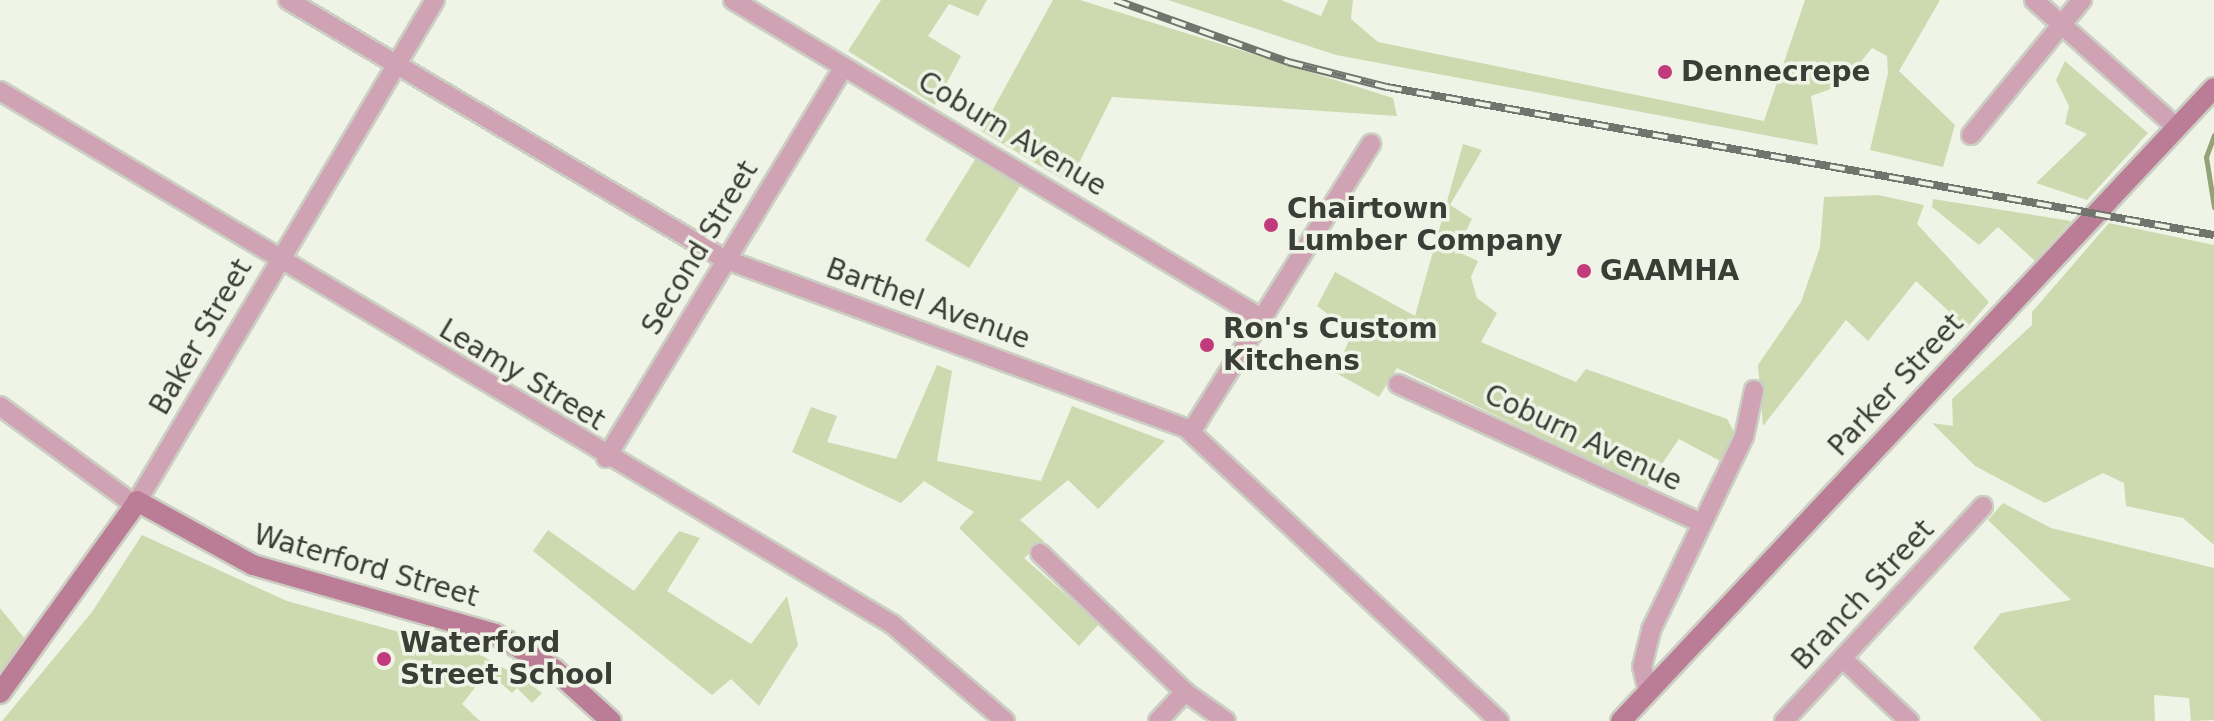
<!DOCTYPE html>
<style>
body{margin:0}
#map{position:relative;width:2214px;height:721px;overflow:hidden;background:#eff4e6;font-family:"DejaVu Sans",sans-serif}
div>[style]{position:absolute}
.green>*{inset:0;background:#cddab0}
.stream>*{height:5px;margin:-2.5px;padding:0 2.5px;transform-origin:2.5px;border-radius:2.5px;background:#95a275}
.roads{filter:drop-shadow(2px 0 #cbcfc3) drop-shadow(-2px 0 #cbcfc3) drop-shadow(0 2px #cbcfc3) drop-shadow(0 -2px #cbcfc3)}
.street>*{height:18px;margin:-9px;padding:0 9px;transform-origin:9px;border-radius:9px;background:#cfa3b3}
.secondary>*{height:20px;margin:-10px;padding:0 10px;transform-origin:10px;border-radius:10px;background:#bb7c95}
.rail>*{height:8px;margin-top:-4px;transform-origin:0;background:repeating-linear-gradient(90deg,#eff4e6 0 15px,#72756d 0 30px);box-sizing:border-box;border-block:2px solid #72756d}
.dots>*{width:22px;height:22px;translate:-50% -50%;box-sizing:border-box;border:4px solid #eff4e6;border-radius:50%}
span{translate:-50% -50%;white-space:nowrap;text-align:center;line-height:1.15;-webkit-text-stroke:7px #eff4e6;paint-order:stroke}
.poi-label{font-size:28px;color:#3b3d37;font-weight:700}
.left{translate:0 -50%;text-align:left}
.street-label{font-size:28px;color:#3b3d37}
</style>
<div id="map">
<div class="green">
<i style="clip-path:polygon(881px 0,987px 0,978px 16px,949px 4px,928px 36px,961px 56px,935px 105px,848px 51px)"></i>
<i style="clip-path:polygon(1053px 0,1080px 0,1393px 98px,1397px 116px,1112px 97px,1069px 183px,981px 131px)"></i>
<i style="clip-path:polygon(1168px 0,1281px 0,1321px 16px,1328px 0,1353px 0,1351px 19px,1378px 42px,1764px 121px,1805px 0,1940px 0,1899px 71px,1955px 125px,1943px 167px,1870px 150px,1888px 73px,1887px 56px,1872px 48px,1842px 85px,1811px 96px,1818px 145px,1336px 55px)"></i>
<i style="clip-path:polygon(2065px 61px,2148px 133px,2087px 200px,2036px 183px,2087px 134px,2065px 124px,2069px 106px,2056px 80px)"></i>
<i style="clip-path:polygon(1463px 144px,1482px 150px,1450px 205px,1472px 219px,1456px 251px,1478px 261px,1471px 277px,1477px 298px,1497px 313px,1481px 342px,1576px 382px,1586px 369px,1727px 419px,1737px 437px,1724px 463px,1679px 439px,1646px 487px,1397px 368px,1379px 397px,1336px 373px,1352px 332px,1317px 306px,1335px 272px,1415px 316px)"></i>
<i style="clip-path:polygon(976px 158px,1020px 186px,969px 268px,925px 240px)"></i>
<i style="clip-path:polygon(1878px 195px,1924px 205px,1917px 224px,1989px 302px,1967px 328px,1916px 281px,1868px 341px,1846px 320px,1763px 426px,1758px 365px,1801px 302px,1820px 247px,1824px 197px)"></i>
<i style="clip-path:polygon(1933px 199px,2071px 221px,2035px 261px,1998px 227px,1979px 245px,1932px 207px)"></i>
<i style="clip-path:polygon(2109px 223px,2214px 245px,2214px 545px,2183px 518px,2126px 506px,2124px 483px,2103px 473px,2045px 503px,1975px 466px,1932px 423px,1953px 426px,1952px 399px,2032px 325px,2032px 312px)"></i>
<i style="clip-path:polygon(937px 365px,952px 371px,937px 461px,1041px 481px,1072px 406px,1165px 441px,1098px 509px,1068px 480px,1020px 520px,1044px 541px,1024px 558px,1099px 624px,1079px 646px,959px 528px,974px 512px,924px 481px,901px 503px,792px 452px,811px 407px,837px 416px,827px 442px,896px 459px)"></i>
<i style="clip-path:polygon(2003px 503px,2051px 528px,2214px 568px,2214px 720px,2191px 721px,2189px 698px,2154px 695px,2155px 721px,2042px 721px,1973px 648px,2001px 613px,2071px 600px,1988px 520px)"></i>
<i style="clip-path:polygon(548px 530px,634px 591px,679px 531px,700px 538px,667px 591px,751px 644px,787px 596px,798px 645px,759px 706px,731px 679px,712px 695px,533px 551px)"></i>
<i style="clip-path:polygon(142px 535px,287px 601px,479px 654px,495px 663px,462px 704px,480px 721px,2px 721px,92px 612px)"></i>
<i style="clip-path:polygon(0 608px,25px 639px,0 673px)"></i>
<i style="clip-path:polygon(500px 666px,529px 683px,542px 693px,532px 703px,517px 688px,512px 693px,493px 676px)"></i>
</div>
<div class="stream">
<i style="left:2214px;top:135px;width:23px;rotate:110deg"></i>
<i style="left:2206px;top:157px;width:51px;rotate:80.9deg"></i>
</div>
<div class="roads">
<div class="street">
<i style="left:288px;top:0;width:507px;rotate:30.71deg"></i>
<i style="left:724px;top:259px;width:492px;rotate:20.1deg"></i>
<i style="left:1186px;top:428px;width:429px;rotate:43.1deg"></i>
<i style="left:733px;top:0;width:616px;rotate:31.06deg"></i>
<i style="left:2034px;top:0;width:191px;rotate:41.8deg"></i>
<i style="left:0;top:91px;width:1039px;rotate:30.86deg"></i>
<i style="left:892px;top:624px;width:149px;rotate:40.6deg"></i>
<i style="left:1971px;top:135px;width:175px;rotate:-50.6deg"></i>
<i style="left:1398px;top:384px;width:333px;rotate:24.6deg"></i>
<i style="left:0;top:406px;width:167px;rotate:36.3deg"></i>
<i style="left:135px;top:505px;width:587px;rotate:-59.29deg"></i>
<i style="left:1191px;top:432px;width:340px;rotate:-58deg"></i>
<i style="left:606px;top:458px;width:456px;rotate:-58.7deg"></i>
<i style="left:1040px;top:553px;width:201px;rotate:43.8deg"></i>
<i style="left:1185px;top:692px;width:50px;rotate:35.3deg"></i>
<i style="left:1843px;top:659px;width:91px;rotate:43.2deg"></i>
<i style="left:1648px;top:692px;width:26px;rotate:-103deg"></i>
<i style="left:1642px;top:667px;width:38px;rotate:-76deg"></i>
<i style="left:1651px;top:630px;width:214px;rotate:-64.3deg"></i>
<i style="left:1744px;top:437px;width:48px;rotate:-78deg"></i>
<i style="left:1158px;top:721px;width:40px;rotate:-47deg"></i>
<i style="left:1784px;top:721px;width:293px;rotate:-47.2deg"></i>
</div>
<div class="secondary">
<i style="left:137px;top:501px;width:132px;rotate:28.9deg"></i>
<i style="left:253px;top:565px;width:252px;rotate:15.9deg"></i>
<i style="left:495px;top:634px;width:69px;rotate:30.7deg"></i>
<i style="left:554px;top:669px;width:77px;rotate:42.4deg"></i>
<i style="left:0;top:693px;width:231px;rotate:-54.3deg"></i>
<i style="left:1621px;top:721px;width:867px;rotate:-46.87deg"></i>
</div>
</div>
<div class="rail">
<i style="left:1115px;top:0;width:184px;rotate:19.7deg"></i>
<i style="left:1288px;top:62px;width:102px;rotate:14.2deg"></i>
<i style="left:1387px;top:87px;width:840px;rotate:10.15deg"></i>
</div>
<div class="dots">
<i style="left:1665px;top:72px;background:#c03a7c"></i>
<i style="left:1271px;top:225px;background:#c03a7c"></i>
<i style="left:1584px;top:271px;background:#c03a7c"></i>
<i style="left:1207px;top:345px;background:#c03a7c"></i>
<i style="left:384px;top:659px;background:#c03a7c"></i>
</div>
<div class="poi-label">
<span class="left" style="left:1681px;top:72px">Dennecrepe</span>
<span class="left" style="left:1287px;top:225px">Chairtown<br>Lumber Company</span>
<span class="left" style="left:1600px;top:271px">GAAMHA</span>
<span class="left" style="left:1223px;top:345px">Ron's Custom<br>Kitchens</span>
<span class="left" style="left:400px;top:659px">Waterford<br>Street School</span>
</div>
<div class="street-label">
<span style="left:1012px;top:134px;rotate:31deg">Coburn Avenue</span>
<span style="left:700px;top:248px;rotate:-59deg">Second Street</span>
<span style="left:928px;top:304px;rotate:20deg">Barthel Avenue</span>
<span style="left:201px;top:337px;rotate:-60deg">Baker Street</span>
<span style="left:522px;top:375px;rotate:31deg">Leamy Street</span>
<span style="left:1896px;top:385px;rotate:-47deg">Parker Street</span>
<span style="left:1583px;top:438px;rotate:25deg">Coburn Avenue</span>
<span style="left:366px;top:566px;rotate:16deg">Waterford Street</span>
<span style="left:1863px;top:595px;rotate:-47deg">Branch Street</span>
</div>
</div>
